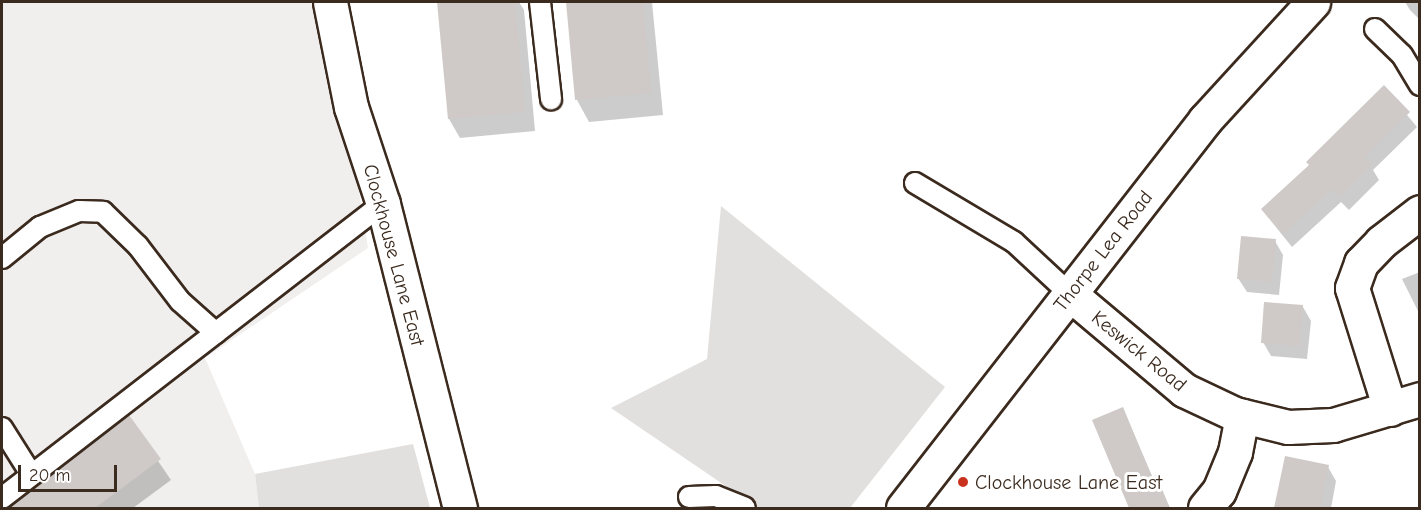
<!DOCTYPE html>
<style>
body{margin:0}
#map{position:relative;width:1421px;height:510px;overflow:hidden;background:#fff;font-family:"Comic Neue",sans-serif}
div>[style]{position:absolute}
.built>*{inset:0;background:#f1efee}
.green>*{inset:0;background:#e2e0de}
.shadow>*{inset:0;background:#0003}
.building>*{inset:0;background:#cfcac7}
.roads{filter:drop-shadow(2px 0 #3b2a1e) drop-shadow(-2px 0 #3b2a1e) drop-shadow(0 2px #3b2a1e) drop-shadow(0 -2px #3b2a1e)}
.service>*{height:20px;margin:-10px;padding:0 10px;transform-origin:10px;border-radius:10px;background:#fff}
.minor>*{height:33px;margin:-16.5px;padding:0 16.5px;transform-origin:16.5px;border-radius:16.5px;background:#fff}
.secondary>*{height:33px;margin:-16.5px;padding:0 16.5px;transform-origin:16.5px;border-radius:16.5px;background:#fff}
.dots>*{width:16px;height:16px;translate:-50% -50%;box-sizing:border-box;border:3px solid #fff;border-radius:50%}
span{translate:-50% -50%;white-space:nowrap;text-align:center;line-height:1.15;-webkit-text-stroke:6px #fff;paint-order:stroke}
.street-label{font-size:20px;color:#3b2a1e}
.poi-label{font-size:20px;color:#3b2a1e}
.left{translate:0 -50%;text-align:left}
.frame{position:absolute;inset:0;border:3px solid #3b2a1e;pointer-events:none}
.scale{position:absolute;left:18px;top:465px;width:99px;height:27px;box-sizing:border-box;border:3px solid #3b2a1e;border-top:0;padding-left:8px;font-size:18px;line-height:21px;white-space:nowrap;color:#3b2a1e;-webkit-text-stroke:4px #fff;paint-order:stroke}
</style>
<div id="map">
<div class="built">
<i style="clip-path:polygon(2px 2px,329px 2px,368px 248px,205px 358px,255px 474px,259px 508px,2px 508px)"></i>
</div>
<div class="green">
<i style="clip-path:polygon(721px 206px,945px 387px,850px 508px,758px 508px,611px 408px,707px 359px)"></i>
<i style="clip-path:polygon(413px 444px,430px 508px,259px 508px,255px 474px)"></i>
</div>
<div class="shadow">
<i style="clip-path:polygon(438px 2px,519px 2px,524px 10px,535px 131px,460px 138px,449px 119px)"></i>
<i style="clip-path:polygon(567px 2px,652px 2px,663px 115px,589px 122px,577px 100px)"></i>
<i style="clip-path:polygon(1405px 2px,1420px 2px,1420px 20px,1410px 10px)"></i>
<i style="clip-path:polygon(1384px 87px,1417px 127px,1373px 170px,1379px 180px,1349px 210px,1341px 202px,1292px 247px,1262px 210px,1310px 166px)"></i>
<i style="clip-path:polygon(1275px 241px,1283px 255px,1279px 295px,1247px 292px,1238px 278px)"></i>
<i style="clip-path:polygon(1420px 272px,1420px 315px,1402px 279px)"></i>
<i style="clip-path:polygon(1303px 307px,1311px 321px,1307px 359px,1271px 356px,1263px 342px)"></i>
<i style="clip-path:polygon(1123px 409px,1153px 478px,1170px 508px,1131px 508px,1094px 421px)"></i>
<i style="clip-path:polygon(128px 417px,171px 480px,133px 508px,9px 508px)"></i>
<i style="clip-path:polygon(1286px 458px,1328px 467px,1336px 481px,1331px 508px,1276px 508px)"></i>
</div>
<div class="building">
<i style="clip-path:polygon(437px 2px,515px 2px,525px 112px,448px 119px)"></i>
<i style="clip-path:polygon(566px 2px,643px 2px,651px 93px,575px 100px)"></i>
<i style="clip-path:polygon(1384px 85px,1410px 112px,1364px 158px,1372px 165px,1340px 197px,1332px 189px,1283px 234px,1261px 209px,1309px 165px,1306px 162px)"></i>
<i style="clip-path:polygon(1241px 236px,1276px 239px,1272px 282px,1237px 279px)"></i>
<i style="clip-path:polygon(1264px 302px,1303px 305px,1300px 346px,1261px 343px)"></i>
<i style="clip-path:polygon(1123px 407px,1152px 477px,1156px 475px,1170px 508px,1129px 508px,1092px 420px)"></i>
<i style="clip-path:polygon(129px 415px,161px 459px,95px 508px,9px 508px)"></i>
<i style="clip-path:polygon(1285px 456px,1329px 465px,1320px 508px,1274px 508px)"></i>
</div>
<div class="roads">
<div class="service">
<i style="left:540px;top:2px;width:98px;rotate:83.5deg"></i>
<i style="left:1375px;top:29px;width:37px;rotate:44deg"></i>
<i style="left:1402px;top:55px;width:35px;rotate:59deg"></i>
<i style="left:915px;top:183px;width:115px;rotate:30.8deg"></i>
<i style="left:1014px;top:242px;width:76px;rotate:42.9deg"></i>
<i style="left:2px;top:258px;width:49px;rotate:-39.2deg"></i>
<i style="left:40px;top:227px;width:42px;rotate:-22.3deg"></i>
<i style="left:79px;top:211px;width:24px;rotate:2deg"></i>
<i style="left:103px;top:212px;width:49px;rotate:44.2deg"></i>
<i style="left:138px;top:246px;width:69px;rotate:52.6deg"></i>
<i style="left:180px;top:301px;width:48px;rotate:41.6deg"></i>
<i style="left:2px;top:428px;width:54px;rotate:57.8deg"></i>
<i style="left:689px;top:497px;width:27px;rotate:-2deg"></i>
<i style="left:716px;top:496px;width:31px;rotate:22deg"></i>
<i style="left:2px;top:498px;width:481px;rotate:-37.7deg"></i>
</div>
<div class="minor">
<i style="left:330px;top:2px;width:107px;rotate:78.7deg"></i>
<i style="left:351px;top:107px;width:102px;rotate:71.7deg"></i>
<i style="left:383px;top:204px;width:314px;rotate:75.8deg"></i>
<i style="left:1070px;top:294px;width:149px;rotate:40.1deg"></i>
<i style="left:1184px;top:390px;width:56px;rotate:25.2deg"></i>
<i style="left:1235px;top:414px;width:55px;rotate:13.8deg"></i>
<i style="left:1288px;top:427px;width:45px;rotate:-2.5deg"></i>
<i style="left:1333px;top:425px;width:91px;rotate:-16.6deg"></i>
<i style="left:1390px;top:409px;width:127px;rotate:-107.4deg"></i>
<i style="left:1352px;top:288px;width:27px;rotate:-70deg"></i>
<i style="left:1361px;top:263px;width:29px;rotate:-46deg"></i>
<i style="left:1381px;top:242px;width:49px;rotate:-37.6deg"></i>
<i style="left:1205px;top:508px;width:22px;rotate:-51deg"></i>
<i style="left:1219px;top:491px;width:42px;rotate:-67.7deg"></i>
<i style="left:1235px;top:452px;width:37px;rotate:-79deg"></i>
</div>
<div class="secondary">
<i style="left:903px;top:508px;width:492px;rotate:-52.1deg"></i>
<i style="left:1205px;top:120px;width:160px;rotate:-47.5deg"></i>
</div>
</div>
<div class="dots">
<i style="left:963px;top:482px;background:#c8321e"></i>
</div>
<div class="street-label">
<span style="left:1103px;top:251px;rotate:-52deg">Thorpe Lea Road</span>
<span style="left:394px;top:255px;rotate:75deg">Clockhouse Lane East</span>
<span style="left:1139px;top:351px;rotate:39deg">Keswick Road</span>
</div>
<div class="poi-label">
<span class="left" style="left:975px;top:482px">Clockhouse Lane East</span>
</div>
<div class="frame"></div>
<div class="scale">20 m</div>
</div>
